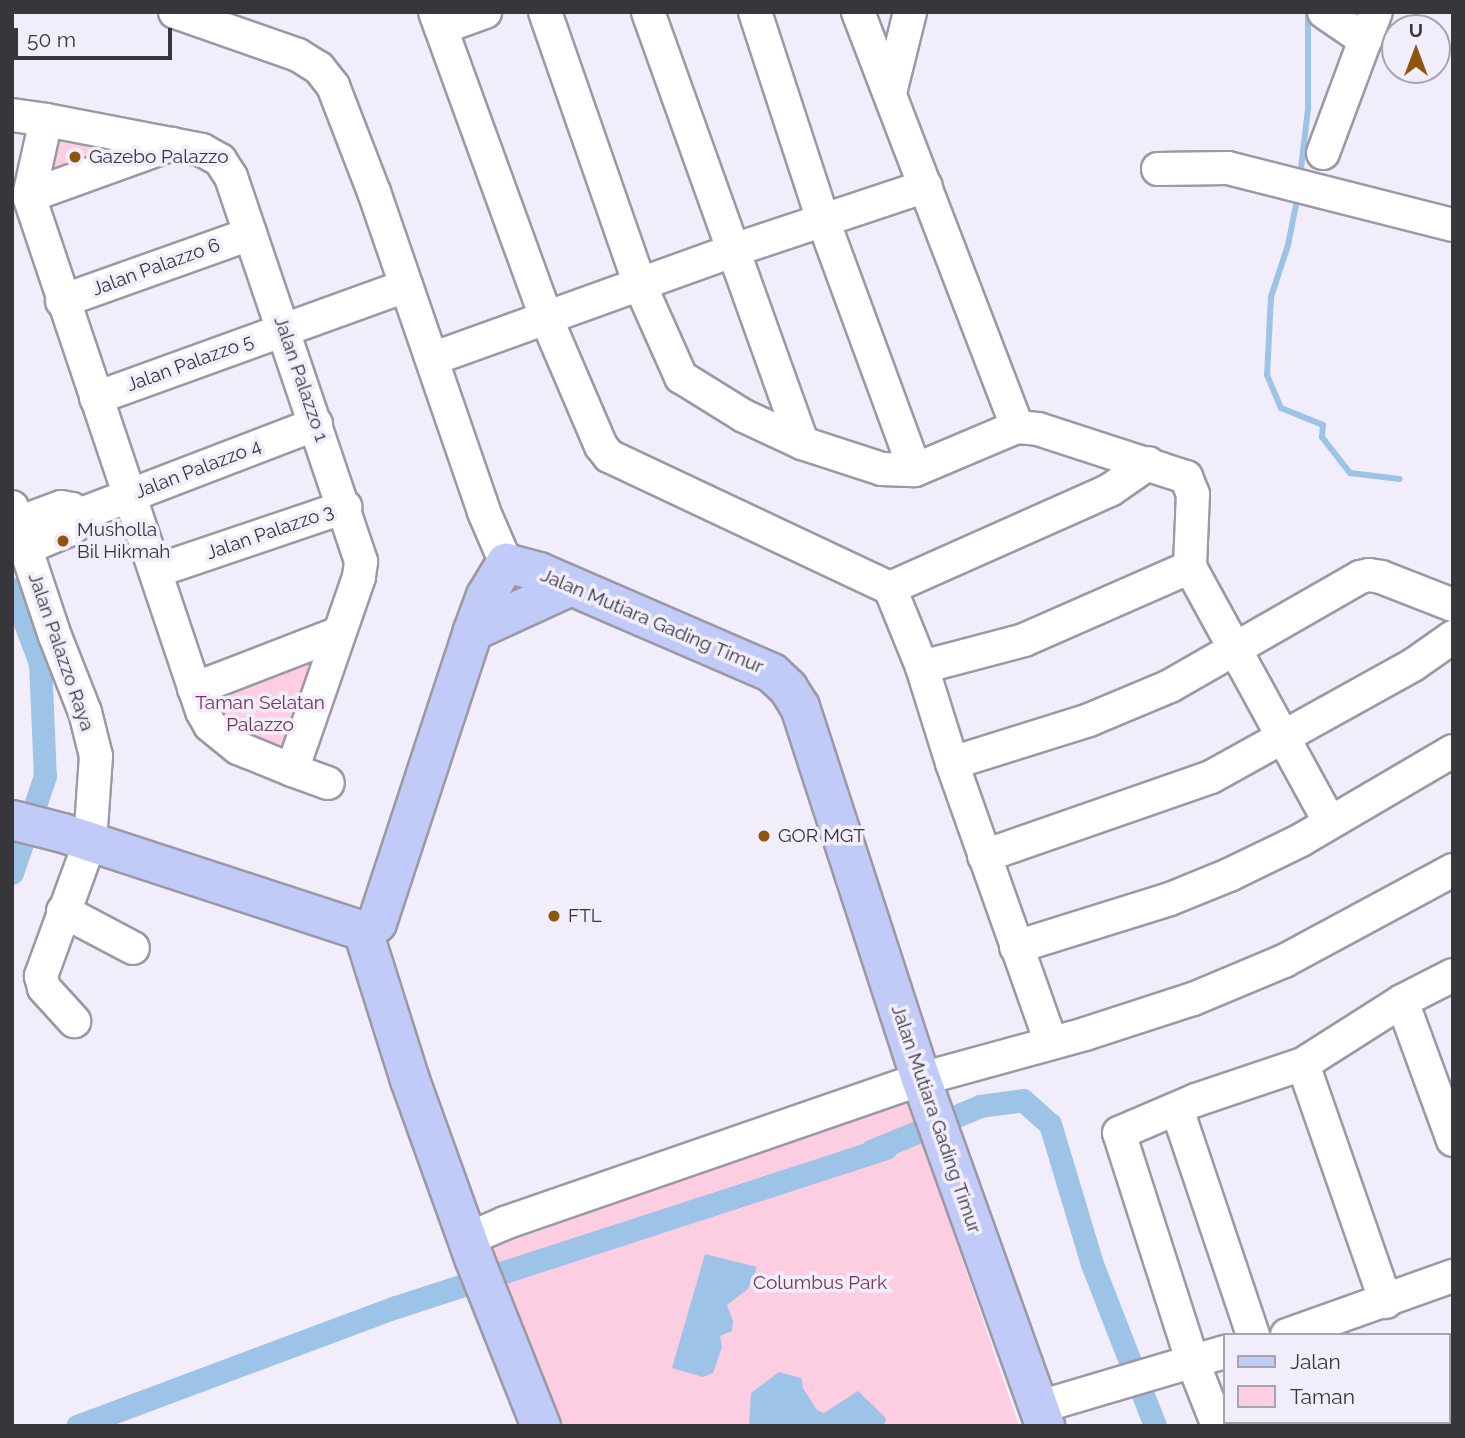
<!DOCTYPE html>
<style>
body{margin:0}
#map{position:relative;width:1465px;height:1438px;overflow:hidden;background:#f1edfb;font-family:Raleway,sans-serif}
div>[style]{position:absolute}
.green>*{inset:0;background:#fdcde2}
.water>*{inset:0;background:#9dc3e7}
.stream>*{height:6px;margin:-3px;padding:0 3px;transform-origin:3px;border-radius:3px;background:#9dc3e7}
.canal>*{height:23px;margin:-11.5px;padding:0 11.5px;transform-origin:11.5px;border-radius:11.5px;background:#9dc3e7}
.roads{filter:drop-shadow(2px 0 #9c98a5) drop-shadow(-2px 0 #9c98a5) drop-shadow(0 2px #9c98a5) drop-shadow(0 -2px #9c98a5)}
.minor>*{height:32px;margin:-16px;padding:0 16px;transform-origin:16px;border-radius:16px;background:#fff}
.major>*{height:38px;margin:-19px;padding:0 19px;transform-origin:19px;border-radius:19px;background:#c1cbf8}
.dots>*{width:19px;height:19px;translate:-50% -50%;box-sizing:border-box;border:4px solid #f1edfb;border-radius:50%}
span{translate:-50% -50%;white-space:nowrap;text-align:center;line-height:1.15;-webkit-text-stroke:7px #f1edfb;paint-order:stroke}
.poi-label{font-size:19px;color:#37363b}
.left{translate:0 -50%;text-align:left}
.street-label{font-size:19px;color:#37363b}
.park-label{font-size:19px;color:#743656}
.frame{position:absolute;inset:0;border:14px solid #37363b;pointer-events:none}
.legend{position:absolute;left:1223px;top:1333px;width:228px;height:91px;box-sizing:border-box;background:#f1edfb;border:2px solid #a7a4ae;margin:0;padding:9px 12px;list-style:none;font-size:21px;color:#37363b}
.legend li{display:flex;align-items:center;gap:14px;height:35px}
.legend b{width:35px;border:2px solid #a7a4ae}
.north{position:absolute;left:1381px;top:14px;width:70px;height:70px;box-sizing:border-box;background:#f1edfb;border:2px solid #a7a4ae;border-radius:50%;rotate:0deg;font-size:19px;font-weight:700;line-height:28px;text-align:center;color:#37363b}
.north::after{content:'';display:block;margin:auto;width:24px;height:32px;background:#8d560a;clip-path:polygon(50% 0,100% 100%,50% 72%,0 100%)}
.scale{position:absolute;left:14px;top:28px;width:158px;height:32px;box-sizing:border-box;border:4px solid #37363b;border-top:0;padding-left:9px;font-size:21px;line-height:24px;white-space:nowrap;color:#37363b;-webkit-text-stroke:5px #f1edfb;paint-order:stroke}
</style>
<div id="map">
<div class="green">
<i style="clip-path:polygon(51px 133px,136px 150px,40px 184px)"></i>
<i style="clip-path:polygon(320px 650px,285px 761px,234px 744px,205px 694px)"></i>
<i style="clip-path:polygon(908px 1101px,1019px 1426px,550px 1426px,491px 1253px,497px 1246px)"></i>
</div>
<div class="water">
<i style="clip-path:polygon(705px 1254px,757px 1267px,748px 1289px,727px 1305px,733px 1321px,732px 1331px,720px 1336px,722px 1347px,713px 1373px,703px 1377px,672px 1368px)"></i>
<i style="clip-path:polygon(779px 1372px,801px 1378px,803px 1388px,817px 1410px,824px 1413px,858px 1391px,886px 1418px,884px 1426px,749px 1426px,751px 1393px)"></i>
</div>
<div class="stream">
<i style="left:1300px;top:177px;width:68px;rotate:-83.3deg"></i>
<i style="left:1308px;top:109px;width:97px;rotate:-90deg"></i>
<i style="left:1298px;top:195px;width:51px;rotate:101.3deg"></i>
<i style="left:1288px;top:245px;width:55px;rotate:108.1deg"></i>
<i style="left:1271px;top:297px;width:78px;rotate:92.9deg"></i>
<i style="left:1267px;top:375px;width:36px;rotate:67deg"></i>
<i style="left:1281px;top:408px;width:45px;rotate:22deg"></i>
<i style="left:1323px;top:425px;width:12px;rotate:95deg"></i>
<i style="left:1322px;top:437px;width:46px;rotate:52.1deg"></i>
<i style="left:1350px;top:473px;width:50px;rotate:6.8deg"></i>
</div>
<div class="canal">
<i style="left:12px;top:589px;width:79px;rotate:69.3deg"></i>
<i style="left:40px;top:663px;width:113px;rotate:87.5deg"></i>
<i style="left:45px;top:776px;width:102px;rotate:108.8deg"></i>
<i style="left:871px;top:1151px;width:118px;rotate:-22.4deg"></i>
<i style="left:980px;top:1106px;width:43px;rotate:-7.9deg"></i>
<i style="left:1023px;top:1100px;width:36px;rotate:42deg"></i>
<i style="left:1050px;top:1124px;width:146px;rotate:73.3deg"></i>
<i style="left:1092px;top:1264px;width:174px;rotate:68.7deg"></i>
<i style="left:77px;top:1426px;width:340px;rotate:-20.5deg"></i>
<i style="left:396px;top:1307px;width:515px;rotate:-17.98deg"></i>
</div>
<div class="roads">
<div class="minor">
<i style="left:175px;top:12px;width:130px;rotate:19.3deg"></i>
<i style="left:298px;top:55px;width:25px;rotate:32deg"></i>
<i style="left:319px;top:68px;width:23px;rotate:52deg"></i>
<i style="left:333px;top:86px;width:114px;rotate:68.9deg"></i>
<i style="left:374px;top:192px;width:338px;rotate:71deg"></i>
<i style="left:484px;top:512px;width:56px;rotate:66.7deg"></i>
<i style="left:435px;top:12px;width:328px;rotate:70deg"></i>
<i style="left:547px;top:320px;width:137px;rotate:66.8deg"></i>
<i style="left:601px;top:446px;width:13px;rotate:51deg"></i>
<i style="left:609px;top:456px;width:310px;rotate:25.2deg"></i>
<i style="left:890px;top:588px;width:241px;rotate:-24deg"></i>
<i style="left:1110px;top:490px;width:47px;rotate:-34.7deg"></i>
<i style="left:545px;top:12px;width:289px;rotate:70.8deg"></i>
<i style="left:640px;top:285px;width:101px;rotate:66deg"></i>
<i style="left:681px;top:377px;width:74px;rotate:31.8deg"></i>
<i style="left:744px;top:416px;width:64px;rotate:25deg"></i>
<i style="left:802px;top:443px;width:84px;rotate:18deg"></i>
<i style="left:882px;top:469px;width:33px;rotate:2deg"></i>
<i style="left:915px;top:470px;width:111px;rotate:-22.9deg"></i>
<i style="left:1017px;top:427px;width:21px;rotate:5deg"></i>
<i style="left:1038px;top:429px;width:156px;rotate:18deg"></i>
<i style="left:1186px;top:477px;width:18px;rotate:68deg"></i>
<i style="left:1193px;top:494px;width:73px;rotate:92.4deg"></i>
<i style="left:1190px;top:567px;width:290px;rotate:61.3deg"></i>
<i style="left:648px;top:12px;width:458px;rotate:70.3deg"></i>
<i style="left:755px;top:12px;width:219px;rotate:71.9deg"></i>
<i style="left:823px;top:220px;width:266px;rotate:69.8deg"></i>
<i style="left:858px;top:12px;width:444px;rotate:69deg"></i>
<i style="left:1324px;top:12px;width:50px;rotate:34.3deg"></i>
<i style="left:1365px;top:40px;width:30px;rotate:-69deg"></i>
<i style="left:441px;top:28px;width:47px;rotate:-20deg"></i>
<i style="left:890px;top:93px;width:83px;rotate:-76.1deg"></i>
<i style="left:12px;top:115px;width:34px;rotate:8deg"></i>
<i style="left:46px;top:120px;width:159px;rotate:10.9deg"></i>
<i style="left:202px;top:150px;width:21px;rotate:29deg"></i>
<i style="left:220px;top:160px;width:20px;rotate:57deg"></i>
<i style="left:231px;top:177px;width:406px;rotate:71.3deg"></i>
<i style="left:361px;top:562px;width:15px;rotate:98deg"></i>
<i style="left:359px;top:577px;width:204px;rotate:109.1deg"></i>
<i style="left:292px;top:770px;width:58px;rotate:-157.8deg"></i>
<i style="left:238px;top:748px;width:36px;rotate:-141deg"></i>
<i style="left:210px;top:725px;width:16px;rotate:-120deg"></i>
<i style="left:202px;top:711px;width:543px;rotate:-108.57deg"></i>
<i style="left:29px;top:196px;width:78px;rotate:-77.4deg"></i>
<i style="left:1323px;top:153px;width:121px;rotate:-69.6deg"></i>
<i style="left:1158px;top:169px;width:70px;rotate:-0.8deg"></i>
<i style="left:1228px;top:168px;width:232px;rotate:14.2deg"></i>
<i style="left:29px;top:196px;width:153px;rotate:-19.9deg"></i>
<i style="left:62px;top:301px;width:200px;rotate:-19.6deg"></i>
<i style="left:432px;top:359px;width:321px;rotate:-19.8deg"></i>
<i style="left:734px;top:250px;width:202px;rotate:-18.4deg"></i>
<i style="left:96px;top:398px;width:330px;rotate:-19.9deg"></i>
<i style="left:12px;top:507px;width:136px;rotate:71.6deg"></i>
<i style="left:55px;top:636px;width:82px;rotate:68.5deg"></i>
<i style="left:85px;top:712px;width:45px;rotate:76deg"></i>
<i style="left:96px;top:756px;width:86px;rotate:94deg"></i>
<i style="left:90px;top:842px;width:143px;rotate:110.1deg"></i>
<i style="left:41px;top:976px;width:12px;rotate:76deg"></i>
<i style="left:44px;top:988px;width:45px;rotate:47.7deg"></i>
<i style="left:79px;top:515px;width:254px;rotate:-21deg"></i>
<i style="left:18px;top:523px;width:46px;rotate:-20.4deg"></i>
<i style="left:61px;top:507px;width:11px;rotate:10deg"></i>
<i style="left:72px;top:509px;width:9px;rotate:41deg"></i>
<i style="left:26px;top:548px;width:47px;rotate:-22.7deg"></i>
<i style="left:69px;top:530px;width:10px;rotate:-37deg"></i>
<i style="left:77px;top:524px;width:9px;rotate:-77deg"></i>
<i style="left:156px;top:571px;width:200px;rotate:-18.7deg"></i>
<i style="left:890px;top:588px;width:85px;rotate:67.9deg"></i>
<i style="left:922px;top:667px;width:101px;rotate:72.6deg"></i>
<i style="left:952px;top:763px;width:297px;rotate:70.5deg"></i>
<i style="left:922px;top:667px;width:106px;rotate:-14.8deg"></i>
<i style="left:1024px;top:640px;width:181px;rotate:-23.7deg"></i>
<i style="left:194px;top:689px;width:155px;rotate:-21.1deg"></i>
<i style="left:952px;top:763px;width:144px;rotate:-17.4deg"></i>
<i style="left:1089px;top:720px;width:88px;rotate:-22.8deg"></i>
<i style="left:1170px;top:686px;width:219px;rotate:-29.8deg"></i>
<i style="left:1360px;top:577px;width:9px;rotate:-13deg"></i>
<i style="left:1369px;top:575px;width:12px;rotate:9deg"></i>
<i style="left:1381px;top:577px;width:77px;rotate:21.3deg"></i>
<i style="left:292px;top:770px;width:38px;rotate:20deg"></i>
<i style="left:984px;top:856px;width:240px;rotate:-19.2deg"></i>
<i style="left:1211px;top:777px;width:231px;rotate:-29deg"></i>
<i style="left:1413px;top:665px;width:49px;rotate:-35deg"></i>
<i style="left:63px;top:911px;width:79px;rotate:27.9deg"></i>
<i style="left:1016px;top:947px;width:161px;rotate:-17.3deg"></i>
<i style="left:1170px;top:899px;width:64px;rotate:-22.1deg"></i>
<i style="left:1229px;top:875px;width:80px;rotate:-25.9deg"></i>
<i style="left:1301px;top:840px;width:176px;rotate:-30.4deg"></i>
<i style="left:1402px;top:1001px;width:148px;rotate:69.9deg"></i>
<i style="left:1303px;top:1064px;width:252px;rotate:70.8deg"></i>
<i style="left:1177px;top:1109px;width:238px;rotate:71.4deg"></i>
<i style="left:468px;top:1239px;width:40px;rotate:-23.4deg"></i>
<i style="left:505px;top:1223px;width:440px;rotate:-19.1deg"></i>
<i style="left:921px;top:1079px;width:170px;rotate:-15.3deg"></i>
<i style="left:1085px;top:1034px;width:114px;rotate:-18deg"></i>
<i style="left:1193px;top:999px;width:99px;rotate:-22.7deg"></i>
<i style="left:1284px;top:961px;width:192px;rotate:-28.3deg"></i>
<i style="left:1287px;top:1335px;width:176px;rotate:-19.6deg"></i>
<i style="left:1449px;top:1403px;width:4px;rotate:-14deg"></i>
<i style="left:1039px;top:1407px;width:194px;rotate:-16.5deg"></i>
<i style="left:1218px;top:1426px;width:71px;rotate:-111.5deg"></i>
<i style="left:1192px;top:1360px;width:238px;rotate:-107.8deg"></i>
<i style="left:1119px;top:1133px;width:84px;rotate:-23.2deg"></i>
<i style="left:1196px;top:1100px;width:113px;rotate:-18.6deg"></i>
<i style="left:1303px;top:1064px;width:117px;rotate:-32.5deg"></i>
<i style="left:1402px;top:1001px;width:57px;rotate:-27deg"></i>
<i style="left:1375px;top:1426px;width:11px;rotate:-22deg"></i>
</div>
<div class="major">
<i style="left:473px;top:631px;width:106px;rotate:-24.6deg"></i>
<i style="left:12px;top:820px;width:53px;rotate:14.3deg"></i>
<i style="left:63px;top:833px;width:316px;rotate:18.1deg"></i>
<i style="left:363px;top:931px;width:16px;rotate:-30deg"></i>
<i style="left:377px;top:923px;width:307px;rotate:-71.8deg"></i>
<i style="left:473px;top:631px;width:37px;rotate:-70deg"></i>
<i style="left:486px;top:596px;width:39px;rotate:-59deg"></i>
<i style="left:506px;top:563px;width:34px;rotate:15deg"></i>
<i style="left:539px;top:572px;width:254px;rotate:23.4deg"></i>
<i style="left:772px;top:673px;width:22px;rotate:43deg"></i>
<i style="left:788px;top:688px;width:22px;rotate:58deg"></i>
<i style="left:800px;top:707px;width:391px;rotate:72deg"></i>
<i style="left:921px;top:1079px;width:368px;rotate:70.3deg"></i>
<i style="left:363px;top:931px;width:156px;rotate:72.5deg"></i>
<i style="left:410px;top:1080px;width:189px;rotate:70.2deg"></i>
<i style="left:474px;top:1258px;width:181px;rotate:68.3deg"></i>
</div>
</div>
<div class="dots">
<i style="left:75px;top:157px;background:#8d560a"></i>
<i style="left:63px;top:541px;background:#8d560a"></i>
<i style="left:764px;top:836px;background:#8d560a"></i>
<i style="left:554px;top:916px;background:#8d560a"></i>
</div>
<div class="poi-label">
<span class="left" style="left:89px;top:157px">Gazebo Palazzo</span>
<span class="left" style="left:77px;top:541px">Musholla<br>Bil Hikmah</span>
<span class="left" style="left:778px;top:836px">GOR MGT</span>
<span class="left" style="left:568px;top:916px">FTL</span>
</div>
<div class="street-label">
<span style="left:156px;top:267px;rotate:-20deg">Jalan Palazzo 6</span>
<span style="left:190px;top:363px;rotate:-20deg">Jalan Palazzo 5</span>
<span style="left:301px;top:379px;rotate:71deg">Jalan Palazzo 1</span>
<span style="left:198px;top:469px;rotate:-21deg">Jalan Palazzo 4</span>
<span style="left:270px;top:532px;rotate:-19deg">Jalan Palazzo 3</span>
<span style="left:652px;top:621px;rotate:23deg">Jalan Mutiara Gading Timur</span>
<span style="left:61px;top:652px;rotate:71deg">Jalan Palazzo Raya</span>
<span style="left:936px;top:1119px;rotate:71deg">Jalan Mutiara Gading Timur</span>
</div>
<div class="park-label">
<span style="left:260px;top:714px">Taman Selatan<br>Palazzo</span>
<span style="left:820px;top:1283px">Columbus Park</span>
</div>
<div class="frame"></div>
<ul class="legend">
<li><b style="height:9px;background:#c1cbf8"></b>Jalan</li>
<li><b style="height:19px;background:#fdcde2"></b>Taman</li>
</ul>
<div class="north">U</div>
<div class="scale">50 m</div>
</div>
